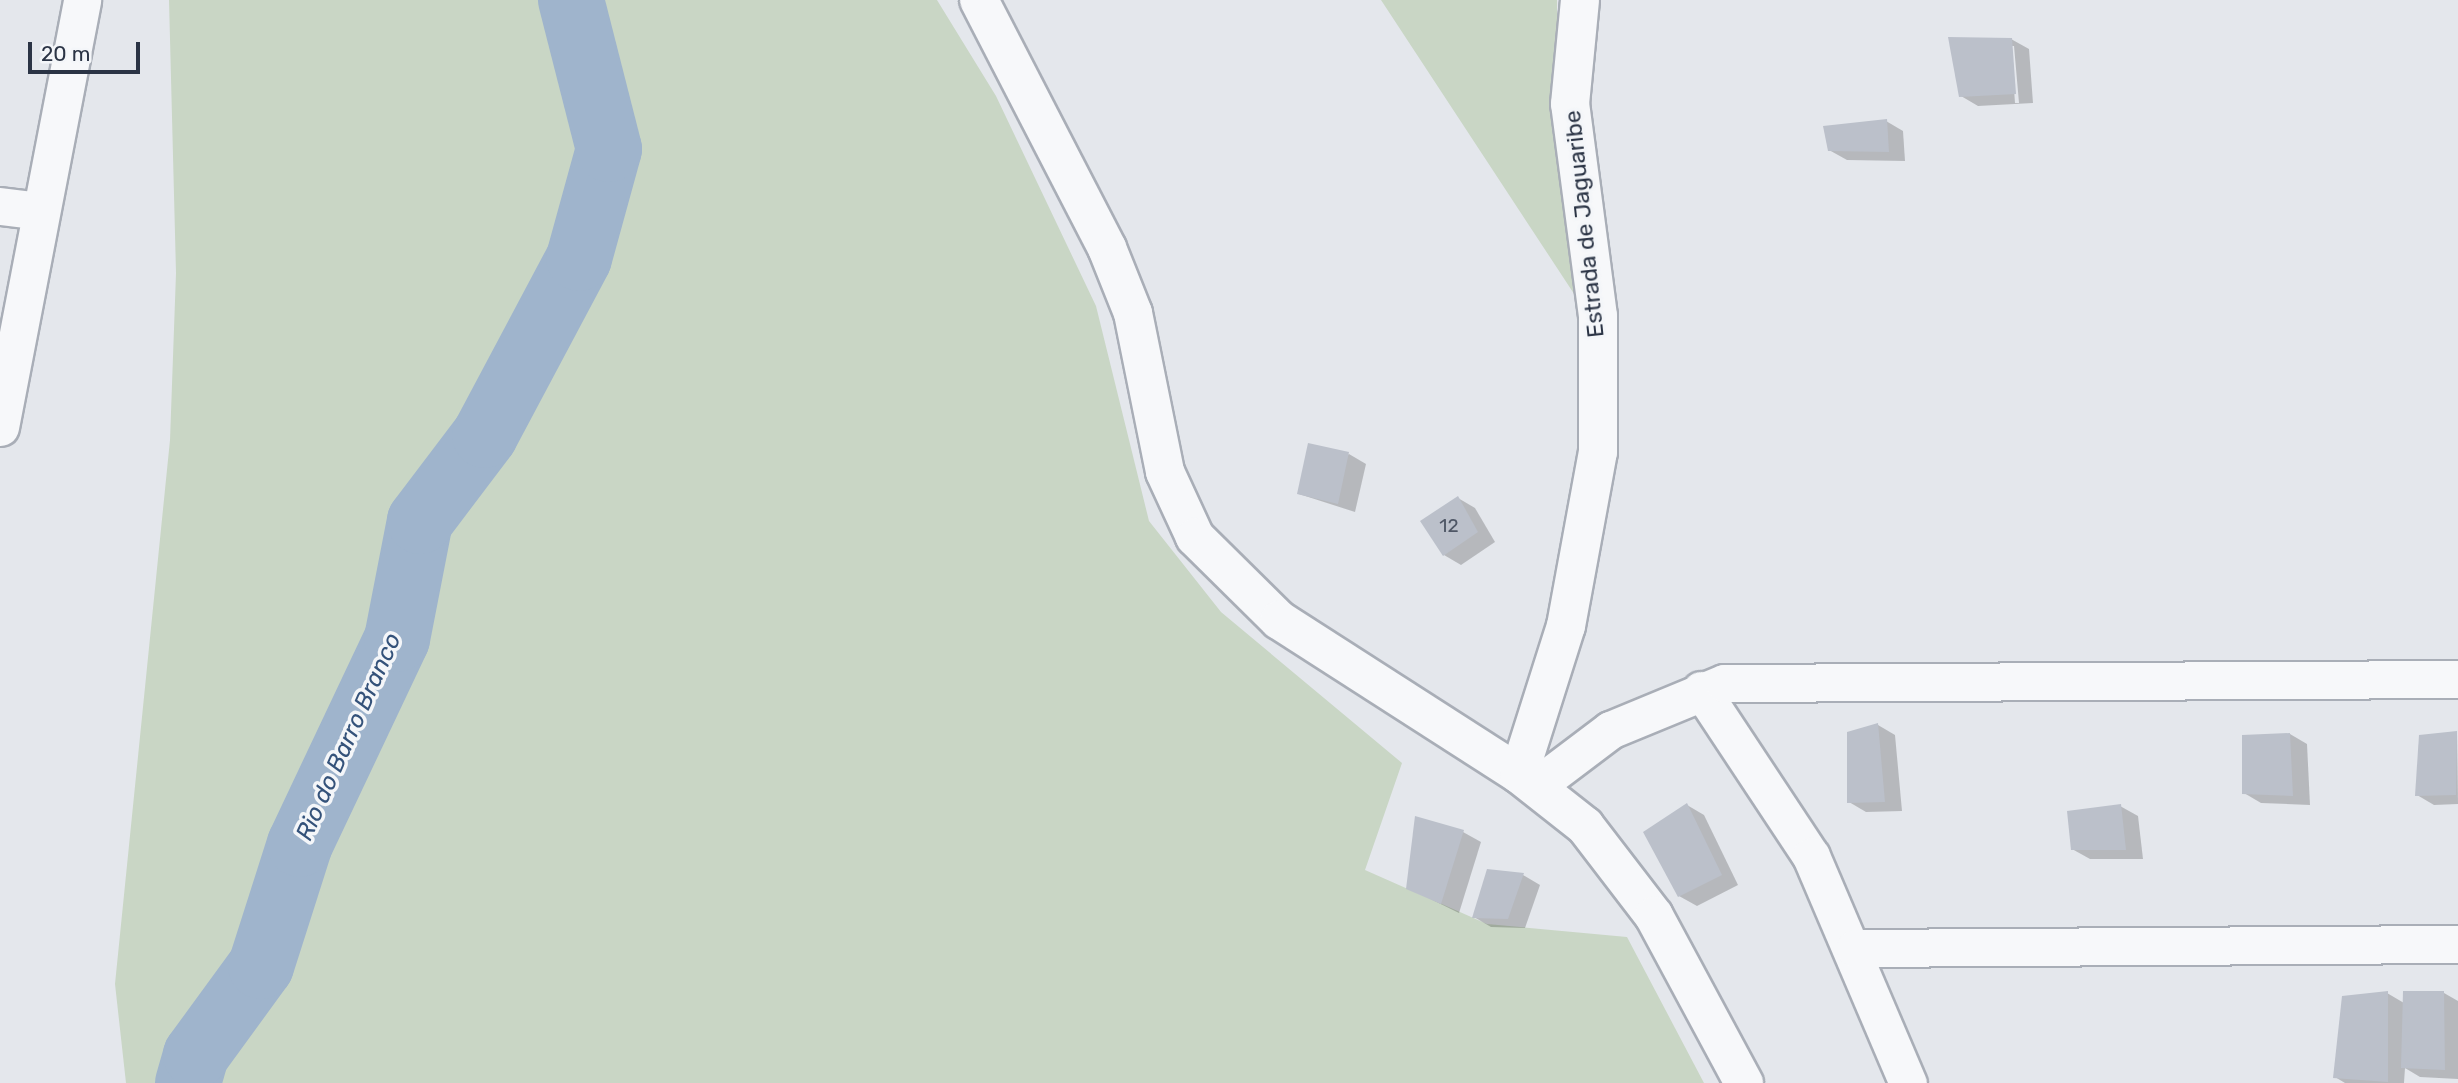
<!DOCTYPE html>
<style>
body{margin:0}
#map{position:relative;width:2458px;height:1083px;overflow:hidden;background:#e4e7ec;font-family:Rubik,sans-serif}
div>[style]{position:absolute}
.green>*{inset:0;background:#c9d6c5}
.shadow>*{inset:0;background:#0003}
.river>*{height:66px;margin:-33px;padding:0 33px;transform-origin:33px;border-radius:33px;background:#9fb4cc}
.building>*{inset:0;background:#bbc0ca}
.roads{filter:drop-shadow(2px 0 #a9aeb7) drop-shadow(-2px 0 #a9aeb7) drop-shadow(0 2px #a9aeb7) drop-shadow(0 -2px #a9aeb7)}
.minor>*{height:37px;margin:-18.5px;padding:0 18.5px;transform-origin:18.5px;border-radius:18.5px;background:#f7f8fa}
.tertiary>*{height:38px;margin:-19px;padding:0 19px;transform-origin:19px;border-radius:19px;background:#f7f8fa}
span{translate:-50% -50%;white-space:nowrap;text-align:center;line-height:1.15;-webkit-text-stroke:7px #f4f6f9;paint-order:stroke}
.number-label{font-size:19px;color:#4f5766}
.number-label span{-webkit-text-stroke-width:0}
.street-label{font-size:23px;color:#2b3445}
.water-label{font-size:24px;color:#34527a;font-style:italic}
.scale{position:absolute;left:28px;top:42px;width:112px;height:32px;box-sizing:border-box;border:4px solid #2b3445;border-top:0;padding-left:9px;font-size:21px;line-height:24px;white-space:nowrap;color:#2b3445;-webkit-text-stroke:5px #f4f6f9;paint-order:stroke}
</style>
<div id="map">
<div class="green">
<i style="clip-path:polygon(169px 0,937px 0,996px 96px,1096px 306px,1149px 521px,1221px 612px,1402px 763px,1365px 870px,1487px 924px,1627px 937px,1704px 1083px,126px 1083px,115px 984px,170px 440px,176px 273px)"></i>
<i style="clip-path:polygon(1381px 0,1557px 0,1557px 108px,1584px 309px)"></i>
</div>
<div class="shadow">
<i style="clip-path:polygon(evenodd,2011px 39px,2029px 49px,2033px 103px,1978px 106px,1961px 96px,2011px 39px,2011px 46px,2014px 46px,2019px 103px,2015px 103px,2011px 46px)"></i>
<i style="clip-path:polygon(1886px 121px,1903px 131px,1905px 161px,1847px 160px,1829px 150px)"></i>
<i style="clip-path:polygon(1349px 454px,1366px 464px,1355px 512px,1299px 494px)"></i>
<i style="clip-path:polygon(1458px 498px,1475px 508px,1495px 542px,1461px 565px,1444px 555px)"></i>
<i style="clip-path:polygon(1878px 725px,1895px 735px,1902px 811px,1866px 812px,1849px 802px,1849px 733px)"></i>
<i style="clip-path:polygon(2457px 733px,2458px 804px,2434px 805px,2417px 795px)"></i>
<i style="clip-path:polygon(2290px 734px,2307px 744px,2310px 805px,2261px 803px,2244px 793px)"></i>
<i style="clip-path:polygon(1687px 805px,1704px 815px,1738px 885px,1697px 906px,1679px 896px)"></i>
<i style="clip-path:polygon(2120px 806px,2138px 816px,2143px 859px,2090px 859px,2072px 849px)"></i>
<i style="clip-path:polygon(1463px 832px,1481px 842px,1459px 913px,1408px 888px)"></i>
<i style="clip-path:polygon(1523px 875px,1540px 885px,1525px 928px,1491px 927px,1474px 917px)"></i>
<i style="clip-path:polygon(2387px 993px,2404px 1003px,2444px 993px,2458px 1001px,2458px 1079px,2420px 1077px,2405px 1068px,2404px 1083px,2345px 1083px,2335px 1077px)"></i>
</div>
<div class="river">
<i style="left:188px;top:1083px;width:29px;rotate:-74deg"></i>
<i style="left:196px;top:1055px;width:110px;rotate:-53.9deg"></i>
<i style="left:261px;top:966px;width:128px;rotate:-72.3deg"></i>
<i style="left:300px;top:844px;width:227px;rotate:-64.7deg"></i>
<i style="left:397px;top:639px;width:120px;rotate:-79deg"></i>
<i style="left:420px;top:521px;width:108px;rotate:-52.9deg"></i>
<i style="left:485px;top:435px;width:200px;rotate:-62deg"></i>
<i style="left:579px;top:258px;width:113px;rotate:-74.6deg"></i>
<i style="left:609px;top:149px;width:154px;rotate:-104.3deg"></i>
</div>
<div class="building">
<i style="clip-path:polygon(1948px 37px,2012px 38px,2016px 94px,1959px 97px)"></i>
<i style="clip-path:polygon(1887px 119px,1889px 152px,1828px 151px,1823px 126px)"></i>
<i style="clip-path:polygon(1308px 443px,1349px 452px,1338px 504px,1297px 494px)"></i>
<i style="clip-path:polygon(1458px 496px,1478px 532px,1443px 556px,1420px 521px)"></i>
<i style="clip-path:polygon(1878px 723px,1885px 802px,1847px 803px,1847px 732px)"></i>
<i style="clip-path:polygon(2457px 731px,2456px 795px,2415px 796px,2419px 735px)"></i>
<i style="clip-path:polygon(2290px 733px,2293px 796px,2242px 794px,2242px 735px)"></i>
<i style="clip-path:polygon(1687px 803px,1722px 875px,1678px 897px,1643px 832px)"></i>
<i style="clip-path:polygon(2121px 804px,2126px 850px,2071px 850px,2067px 811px)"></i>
<i style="clip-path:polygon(1415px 816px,1464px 830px,1441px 904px,1406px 889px)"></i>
<i style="clip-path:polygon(1487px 869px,1524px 873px,1508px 919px,1472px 918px)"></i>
<i style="clip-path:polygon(2388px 991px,2388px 1082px,2333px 1078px,2342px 996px)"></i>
<i style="clip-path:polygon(2403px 991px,2444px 991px,2445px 1070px,2401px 1068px)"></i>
</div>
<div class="roads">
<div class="minor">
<i style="left:0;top:206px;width:41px;rotate:7deg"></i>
<i style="left:0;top:427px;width:435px;rotate:-79.1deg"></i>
<i style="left:1701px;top:690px;width:199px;rotate:56.5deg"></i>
<i style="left:1811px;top:856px;width:247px;rotate:66.9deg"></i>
<i style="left:1536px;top:786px;width:93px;rotate:-37.1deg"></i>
<i style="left:1610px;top:730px;width:123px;rotate:-22.4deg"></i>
<i style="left:1724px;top:683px;width:734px;rotate:-0.31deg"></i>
<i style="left:1855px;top:948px;width:603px;rotate:-0.38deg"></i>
</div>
<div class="tertiary">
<i style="left:979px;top:0;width:279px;rotate:62.7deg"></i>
<i style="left:1107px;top:248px;width:70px;rotate:68.2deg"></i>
<i style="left:1133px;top:313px;width:162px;rotate:78.6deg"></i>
<i style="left:1165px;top:472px;width:72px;rotate:65.2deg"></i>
<i style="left:1195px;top:537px;width:118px;rotate:44.7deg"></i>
<i style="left:1279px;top:620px;width:285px;rotate:32.7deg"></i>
<i style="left:1519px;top:774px;width:84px;rotate:38.2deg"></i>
<i style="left:1585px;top:826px;width:113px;rotate:52.5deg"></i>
<i style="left:1654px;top:916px;width:190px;rotate:61.7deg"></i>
<i style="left:1519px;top:774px;width:155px;rotate:-72.4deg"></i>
<i style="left:1566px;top:626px;width:177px;rotate:-79.6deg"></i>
<i style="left:1598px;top:452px;width:136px;rotate:-90deg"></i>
<i style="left:1598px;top:316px;width:214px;rotate:-97.5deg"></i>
<i style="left:1570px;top:104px;width:104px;rotate:-84.5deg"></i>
</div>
</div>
<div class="number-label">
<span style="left:1449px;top:526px">12</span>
</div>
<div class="street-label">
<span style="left:1584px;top:224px;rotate:-96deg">Estrada de Jaguaribe</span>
</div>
<div class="water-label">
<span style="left:349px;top:737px;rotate:-66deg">Rio do Barro Branco</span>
</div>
<div class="scale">20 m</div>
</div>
